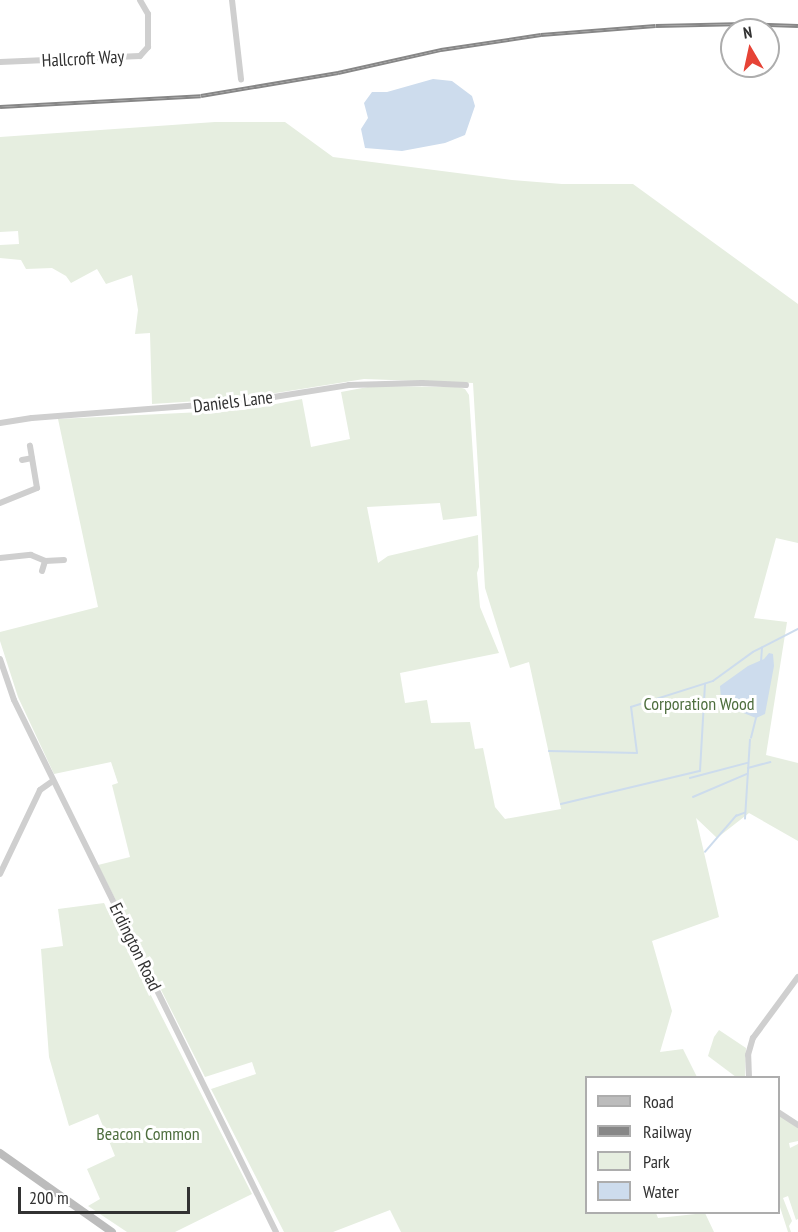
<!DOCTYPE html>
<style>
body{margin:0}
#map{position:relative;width:798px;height:1232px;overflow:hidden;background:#fff;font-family:"PT Sans Narrow",sans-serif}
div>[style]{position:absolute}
.green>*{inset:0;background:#e6eee0}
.water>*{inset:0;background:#cddced}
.stream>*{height:1.5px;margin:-0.75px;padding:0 0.75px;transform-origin:0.75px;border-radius:0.75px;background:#cddced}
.street>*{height:6px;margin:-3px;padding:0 3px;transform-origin:3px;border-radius:3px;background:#cfcfcf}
.secondary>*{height:8px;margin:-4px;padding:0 4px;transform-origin:4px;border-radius:4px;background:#bcbcbc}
.rail>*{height:4px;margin-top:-2px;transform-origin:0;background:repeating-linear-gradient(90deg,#fff 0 4.5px,#878787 0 9px);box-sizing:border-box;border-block:2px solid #878787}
span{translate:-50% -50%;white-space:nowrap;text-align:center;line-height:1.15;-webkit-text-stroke:6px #fff;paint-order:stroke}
.street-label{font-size:18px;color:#323232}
.park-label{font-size:18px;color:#4e6e3e}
.legend{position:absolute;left:585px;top:1076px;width:195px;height:138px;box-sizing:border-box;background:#fff;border:2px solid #adadad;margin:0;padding:8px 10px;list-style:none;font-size:18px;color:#323232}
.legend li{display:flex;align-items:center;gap:12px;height:30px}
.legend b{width:30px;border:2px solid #adadad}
.north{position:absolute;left:720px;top:18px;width:60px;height:60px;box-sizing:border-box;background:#fff;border:2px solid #adadad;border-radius:50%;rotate:351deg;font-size:16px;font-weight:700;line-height:24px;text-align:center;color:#323232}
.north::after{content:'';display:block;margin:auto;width:21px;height:27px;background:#e64336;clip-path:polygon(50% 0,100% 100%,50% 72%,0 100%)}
.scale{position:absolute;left:18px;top:1187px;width:172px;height:27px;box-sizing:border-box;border:3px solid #323232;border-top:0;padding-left:8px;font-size:18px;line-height:21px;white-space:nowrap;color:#323232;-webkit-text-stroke:4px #fff;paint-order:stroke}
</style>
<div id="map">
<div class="green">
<i style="clip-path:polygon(215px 122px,285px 122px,333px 157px,512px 180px,562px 184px,633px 184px,798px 304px,798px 543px,776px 538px,754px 618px,787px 622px,766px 755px,798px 763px,798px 841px,749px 813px,717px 838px,696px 818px,719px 917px,652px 941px,672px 1011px,660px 1052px,683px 1049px,697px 1077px,586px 1078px,586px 1212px,656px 1213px,658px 1218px,705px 1213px,714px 1232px,401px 1232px,390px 1210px,333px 1232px,284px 1232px,211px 1089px,256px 1074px,252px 1062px,205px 1077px,98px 865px,130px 857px,112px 785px,118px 783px,111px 762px,54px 774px,18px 697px,0 641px,0 632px,98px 607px,58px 419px,243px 410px,302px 399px,311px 447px,350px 439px,341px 392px,373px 386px,459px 387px,465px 389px,469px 395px,477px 516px,443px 520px,440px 503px,367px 507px,378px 563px,388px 556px,478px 535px,479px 567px,477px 573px,480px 607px,499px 653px,400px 673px,405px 703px,427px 700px,431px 723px,470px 722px,475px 749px,483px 748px,495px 807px,505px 819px,561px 809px,529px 662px,510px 668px,485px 588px,473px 383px,364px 379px,245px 398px,152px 404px,150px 333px,135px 334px,138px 310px,132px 275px,106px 284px,97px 269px,71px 283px,66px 276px,52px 268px,26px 269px,21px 260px,0 258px,0 245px,19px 244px,18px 231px,0 232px,0 137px)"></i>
<i style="clip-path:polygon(104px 903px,252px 1194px,175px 1232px,127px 1232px,88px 1206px,100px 1199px,87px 1169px,115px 1156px,98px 1114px,69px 1126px,49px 1057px,41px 949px,63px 946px,58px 909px)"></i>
<i style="clip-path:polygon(719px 1030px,746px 1048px,745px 1077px,736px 1077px,708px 1056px,714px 1037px)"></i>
<i style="clip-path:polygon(778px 1114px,798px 1128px,798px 1141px,789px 1143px,790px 1148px,798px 1144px,798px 1219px,796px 1220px,788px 1196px,783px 1198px,792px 1221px,789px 1226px,791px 1232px,788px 1232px,779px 1204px)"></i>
</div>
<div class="water">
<i style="clip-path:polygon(433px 79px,452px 81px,472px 96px,475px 106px,465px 135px,445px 143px,402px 151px,365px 148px,361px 129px,368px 118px,364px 103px,372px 92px,387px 92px)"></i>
<i style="clip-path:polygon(769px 653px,773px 654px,774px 666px,765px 714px,756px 718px,741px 712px,722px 712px,720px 686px,748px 666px,764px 659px)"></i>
</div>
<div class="stream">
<i style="left:761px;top:662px;width:14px;rotate:-86deg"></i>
<i style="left:751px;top:738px;width:21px;rotate:-76deg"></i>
<i style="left:549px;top:751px;width:88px;rotate:1.3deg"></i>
<i style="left:637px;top:753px;width:46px;rotate:-97.4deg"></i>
<i style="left:631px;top:707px;width:86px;rotate:-17.6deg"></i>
<i style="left:713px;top:681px;width:49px;rotate:-35.9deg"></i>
<i style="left:753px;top:652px;width:51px;rotate:-27.1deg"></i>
<i style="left:748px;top:768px;width:23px;rotate:-15deg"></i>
<i style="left:690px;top:778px;width:59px;rotate:-14.7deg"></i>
<i style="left:693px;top:797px;width:59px;rotate:-23.1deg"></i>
<i style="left:561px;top:804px;width:143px;rotate:-13.4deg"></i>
<i style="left:700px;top:771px;width:87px;rotate:-86.7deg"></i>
<i style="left:745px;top:819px;width:79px;rotate:-86.4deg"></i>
<i style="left:705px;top:852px;width:48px;rotate:-49.3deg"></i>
<i style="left:736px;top:816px;width:9px;rotate:-21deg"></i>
</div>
<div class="street">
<i style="left:232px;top:0;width:80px;rotate:83.5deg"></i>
<i style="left:0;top:62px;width:140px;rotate:-2.5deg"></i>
<i style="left:140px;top:56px;width:12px;rotate:-48deg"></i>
<i style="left:148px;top:47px;width:33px;rotate:-90deg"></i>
<i style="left:148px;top:14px;width:16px;rotate:-120deg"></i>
<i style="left:0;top:423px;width:32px;rotate:-9deg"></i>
<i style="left:32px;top:418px;width:211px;rotate:-4.4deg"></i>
<i style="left:242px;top:402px;width:108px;rotate:-9deg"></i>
<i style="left:349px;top:385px;width:73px;rotate:-1.6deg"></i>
<i style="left:422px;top:383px;width:44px;rotate:2.6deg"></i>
<i style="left:22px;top:460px;width:10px;rotate:-11deg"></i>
<i style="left:0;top:503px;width:40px;rotate:-22deg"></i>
<i style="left:37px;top:488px;width:43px;rotate:-99.5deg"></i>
<i style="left:0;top:558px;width:31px;rotate:-6deg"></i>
<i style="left:31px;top:555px;width:15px;rotate:23deg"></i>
<i style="left:45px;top:561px;width:19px;rotate:-3deg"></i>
<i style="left:42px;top:571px;width:10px;rotate:-73deg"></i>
<i style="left:0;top:659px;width:43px;rotate:71.1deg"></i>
<i style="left:14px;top:700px;width:593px;rotate:63.78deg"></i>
<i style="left:0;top:874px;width:93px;rotate:-64.5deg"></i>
<i style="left:40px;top:790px;width:16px;rotate:-35deg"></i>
<i style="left:749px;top:1078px;width:23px;rotate:-92deg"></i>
<i style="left:748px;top:1055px;width:18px;rotate:-74deg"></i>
<i style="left:753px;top:1038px;width:76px;rotate:-53.6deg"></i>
<i style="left:778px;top:1112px;width:24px;rotate:33deg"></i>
</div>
<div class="secondary">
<i style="left:0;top:1153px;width:137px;rotate:35.2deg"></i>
</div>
<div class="rail">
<i style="left:0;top:107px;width:201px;rotate:-3.1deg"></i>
<i style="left:201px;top:96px;width:139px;rotate:-9.5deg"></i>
<i style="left:338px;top:73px;width:106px;rotate:-12.6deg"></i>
<i style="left:441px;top:50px;width:101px;rotate:-8.5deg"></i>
<i style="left:541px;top:35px;width:115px;rotate:-4.5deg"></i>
<i style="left:656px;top:26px;width:89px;rotate:-1.3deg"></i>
<i style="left:745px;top:24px;width:53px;rotate:2.2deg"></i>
</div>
<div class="street-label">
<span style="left:83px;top:59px;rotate:-3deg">Hallcroft Way</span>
<span style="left:233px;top:402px;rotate:-7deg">Daniels Lane</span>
<span style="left:135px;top:947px;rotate:64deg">Erdington Road</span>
</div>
<div class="park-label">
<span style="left:699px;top:704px">Corporation Wood</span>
<span style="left:148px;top:1134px">Beacon Common</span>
</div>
<ul class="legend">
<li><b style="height:8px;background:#bcbcbc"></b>Road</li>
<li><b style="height:8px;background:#878787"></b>Railway</li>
<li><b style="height:16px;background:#e6eee0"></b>Park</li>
<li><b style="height:16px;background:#cddced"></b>Water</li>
</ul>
<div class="north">N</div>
<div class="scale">200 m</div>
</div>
